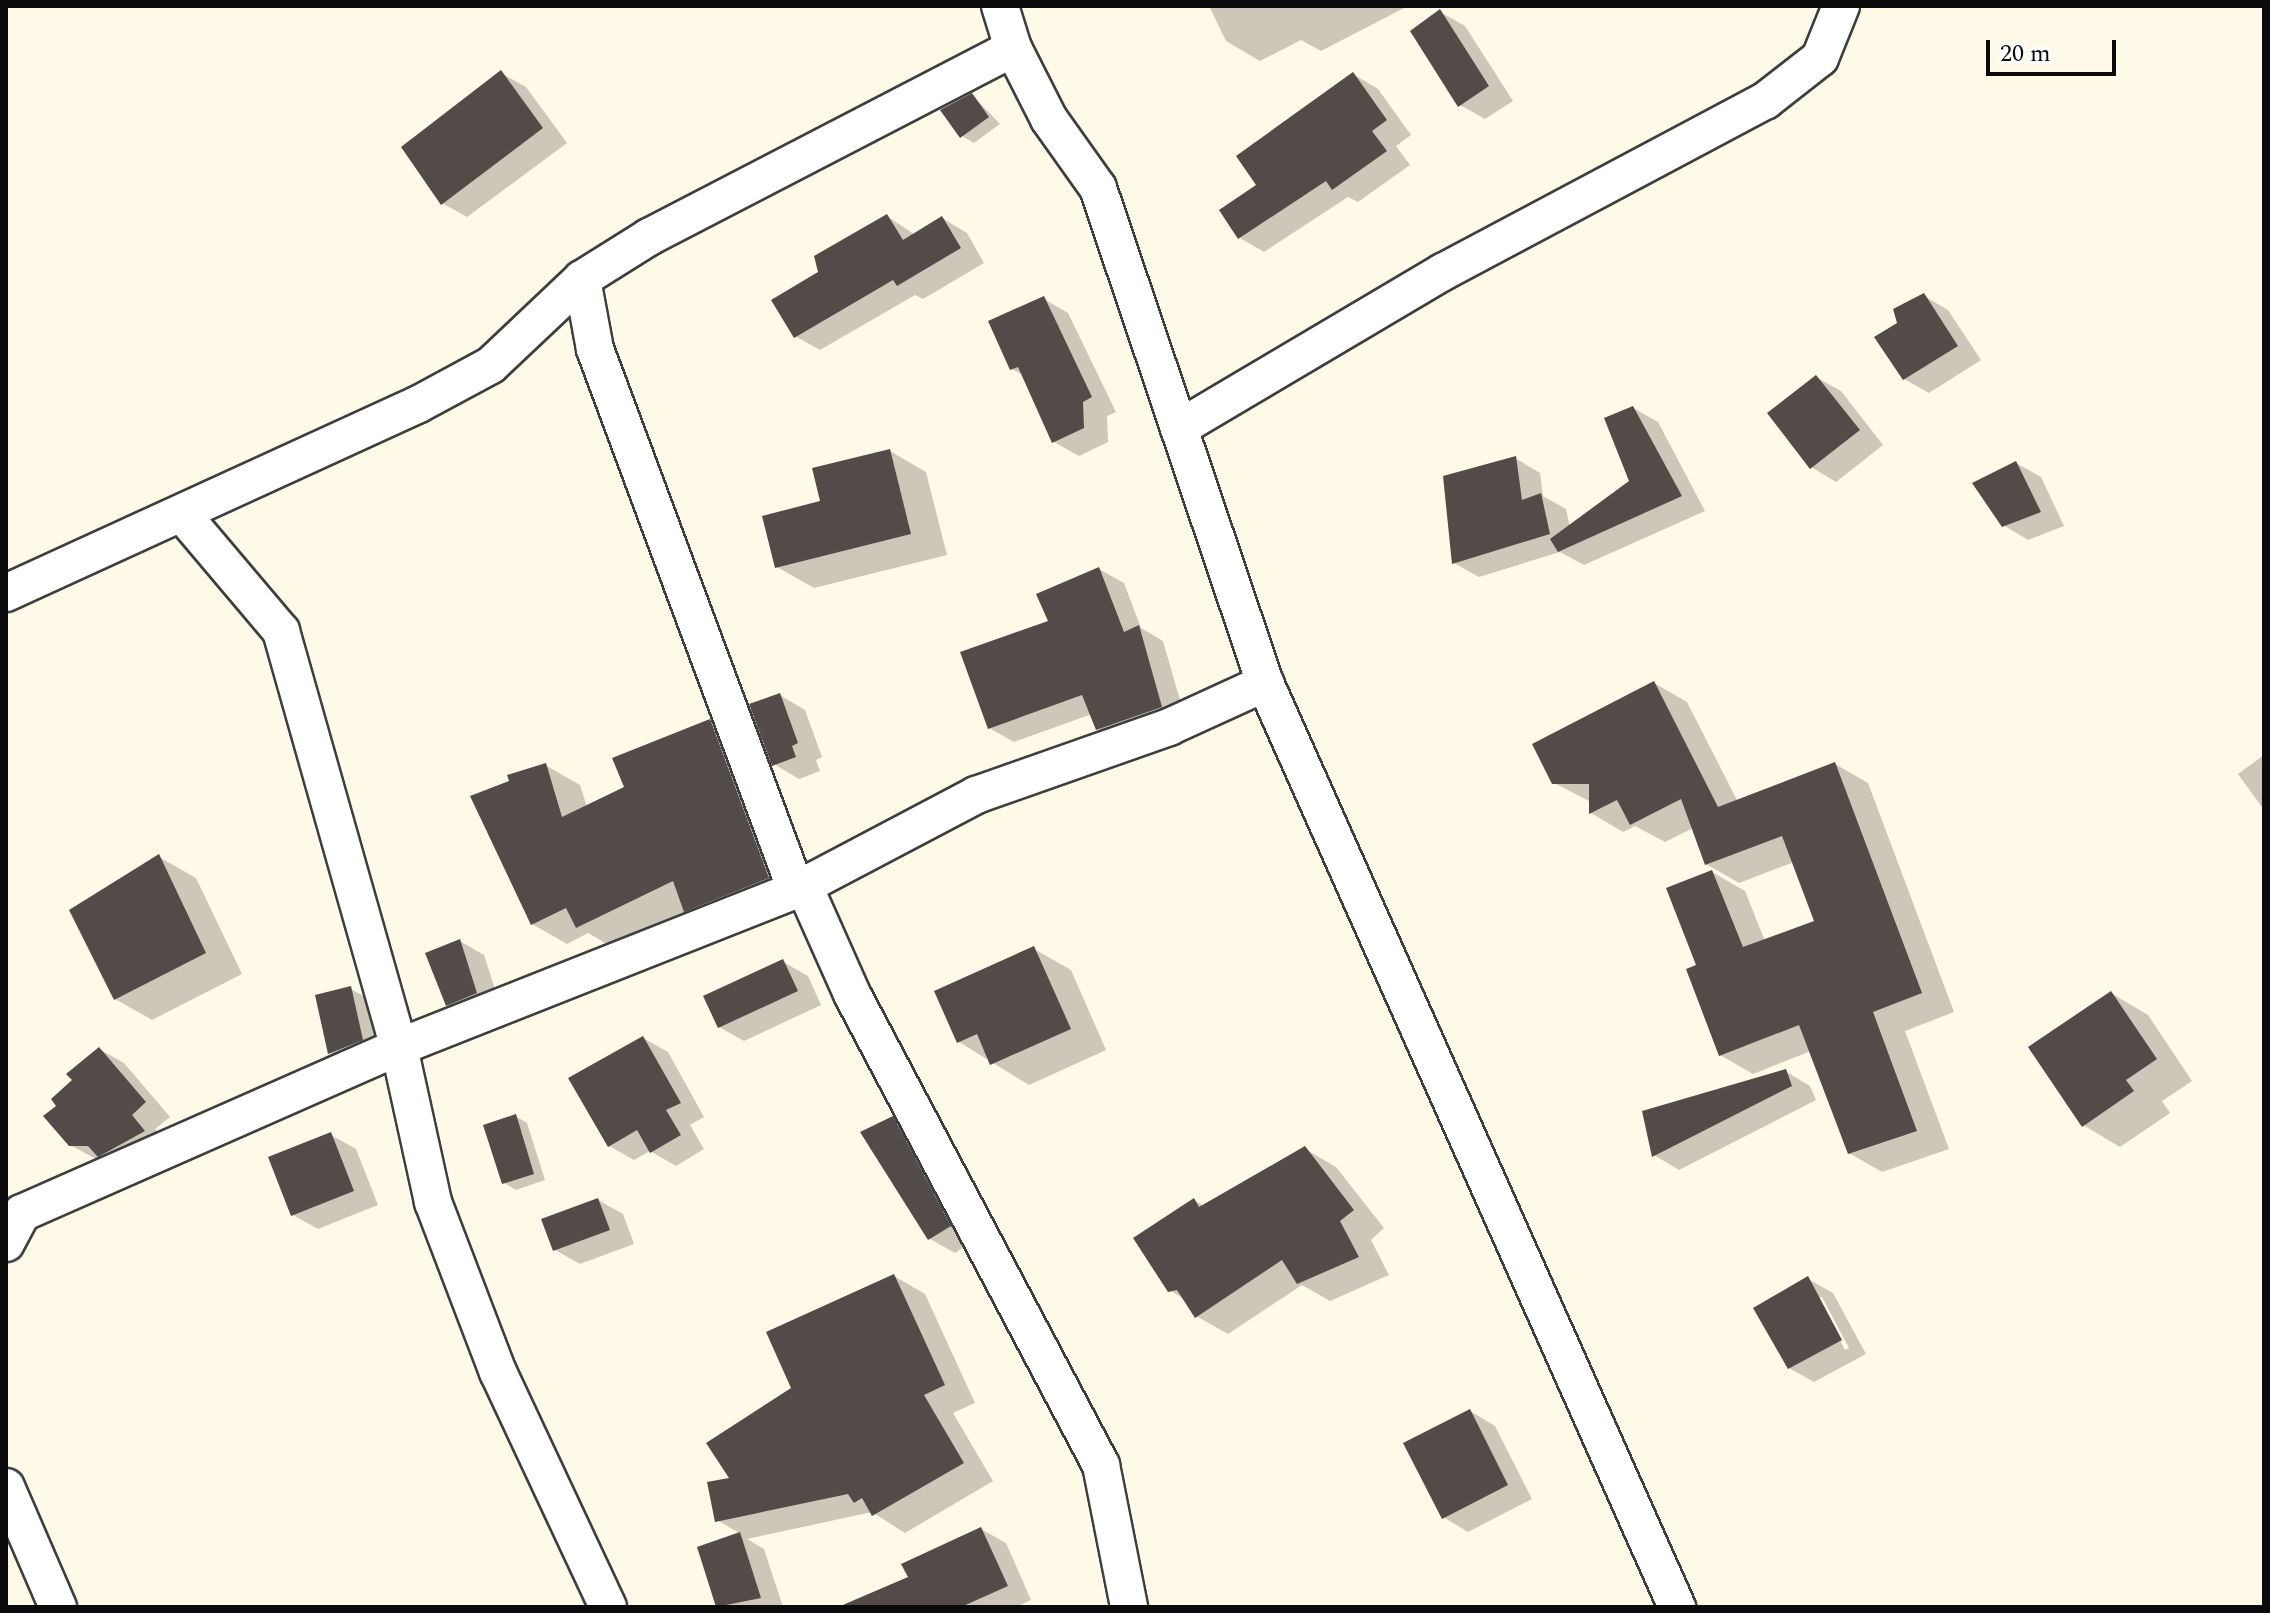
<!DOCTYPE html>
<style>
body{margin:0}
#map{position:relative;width:2270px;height:1613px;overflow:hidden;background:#fff9e8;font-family:Spectral,serif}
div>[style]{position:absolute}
.shadow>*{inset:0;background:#0003}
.building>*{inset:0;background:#534b47}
.roads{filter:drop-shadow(2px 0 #3e3e3e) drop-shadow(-2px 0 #3e3e3e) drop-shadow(0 2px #3e3e3e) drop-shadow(0 -2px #3e3e3e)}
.minor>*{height:36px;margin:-18px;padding:0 18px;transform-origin:18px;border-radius:18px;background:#fff}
span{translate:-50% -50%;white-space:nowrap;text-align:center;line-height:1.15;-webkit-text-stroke:8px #fff;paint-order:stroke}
.frame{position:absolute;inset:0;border:8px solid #0b0b0b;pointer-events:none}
.scale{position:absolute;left:1986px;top:40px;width:130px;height:36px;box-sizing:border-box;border:4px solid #0b0b0b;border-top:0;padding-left:10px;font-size:24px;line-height:28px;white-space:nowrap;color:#0b0b0b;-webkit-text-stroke:6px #fff;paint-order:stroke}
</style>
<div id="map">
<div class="shadow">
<i style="clip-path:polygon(1209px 6px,1408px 6px,1321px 51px,1301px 40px,1260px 61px,1226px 41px)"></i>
<i style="clip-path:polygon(1440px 12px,1465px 26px,1513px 101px,1485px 119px,1460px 105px)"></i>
<i style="clip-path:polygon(501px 73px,526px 87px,567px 143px,467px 217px,442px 203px)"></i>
<i style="clip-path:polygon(1353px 74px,1378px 89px,1411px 135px,1396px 146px,1410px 165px,1358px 202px,1348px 197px,1264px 252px,1240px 238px)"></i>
<i style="clip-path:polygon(972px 95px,1000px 124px,974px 143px,962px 136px)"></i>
<i style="clip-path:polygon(887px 216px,915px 235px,942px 218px,967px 233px,984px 263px,923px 299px,915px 295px,820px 350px,795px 336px,820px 273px)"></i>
<i style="clip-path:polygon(1924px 296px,1948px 310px,1981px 360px,1929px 393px,1904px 379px,1899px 324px)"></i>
<i style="clip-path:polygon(1044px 299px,1068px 313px,1116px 412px,1107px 416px,1108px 442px,1079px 456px,1054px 442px,1024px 376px,1012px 369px)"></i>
<i style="clip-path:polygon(1816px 377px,1841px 391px,1883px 445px,1836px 482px,1811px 467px)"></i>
<i style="clip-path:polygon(1633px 408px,1658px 422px,1705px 511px,1584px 565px,1560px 552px,1479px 577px,1454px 563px,1515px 458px,1540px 473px,1543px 496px,1566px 509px,1570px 527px,1631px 481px)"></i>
<i style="clip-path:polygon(890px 451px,926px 472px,947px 555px,814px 588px,777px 567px,823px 502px)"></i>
<i style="clip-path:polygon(2016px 463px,2041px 477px,2064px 526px,2028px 540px,2003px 525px)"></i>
<i style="clip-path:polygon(1099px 569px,1124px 583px,1141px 628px,1163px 641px,1186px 721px,1123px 743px,1098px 729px,1092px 714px,1014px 742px,989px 728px,1050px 623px)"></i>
<i style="clip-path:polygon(1654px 683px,1687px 702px,1738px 802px,1835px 764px,1868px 783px,1954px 1012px,1905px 1031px,1949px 1149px,1882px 1172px,1849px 1153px,1811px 1051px,1753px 1074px,1720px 1055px,1699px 966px,1712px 872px,1745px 891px,1765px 941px,1816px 922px,1794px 862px,1739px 883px,1706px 864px,1693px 828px,1665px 842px,1635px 826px,1623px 832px,1591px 813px,1591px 802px,1554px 783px)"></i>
<i style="clip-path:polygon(780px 695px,805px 710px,822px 757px,816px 760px,820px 771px,799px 779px,774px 764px)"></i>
<i style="clip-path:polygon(710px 721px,744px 741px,803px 898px,721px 930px,687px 911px,612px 947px,588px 933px,567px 944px,532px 924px,545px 765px,580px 785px,587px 807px,626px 788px)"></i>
<i style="clip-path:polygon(2264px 755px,2264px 810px,2238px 774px)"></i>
<i style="clip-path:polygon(159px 857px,196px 878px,242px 974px,152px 1020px,115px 999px)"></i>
<i style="clip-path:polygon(460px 941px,484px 955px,501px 1007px,473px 1019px,448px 1004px)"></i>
<i style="clip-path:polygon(1034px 949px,1071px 970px,1106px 1050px,1029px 1085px,959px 1042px)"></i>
<i style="clip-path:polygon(783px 962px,808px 976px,821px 1005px,744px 1041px,719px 1027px)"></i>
<i style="clip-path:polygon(351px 989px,376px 1003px,387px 1054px,354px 1067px,329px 1053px)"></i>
<i style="clip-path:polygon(2111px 993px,2148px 1015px,2192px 1081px,2162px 1101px,2170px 1113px,2120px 1147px,2083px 1125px)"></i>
<i style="clip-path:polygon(643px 1038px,668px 1052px,704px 1117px,690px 1125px,704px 1149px,676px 1166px,650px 1151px,634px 1160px,609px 1146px)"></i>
<i style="clip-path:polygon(99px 1049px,124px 1063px,170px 1117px,155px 1129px,169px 1145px,96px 1159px,70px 1145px,59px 1106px)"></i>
<i style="clip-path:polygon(1785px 1071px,1810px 1086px,1816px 1100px,1679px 1170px,1654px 1155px)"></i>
<i style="clip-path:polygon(515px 1116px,527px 1123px,545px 1180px,516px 1190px,504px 1183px)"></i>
<i style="clip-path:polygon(893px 1118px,918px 1133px,974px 1240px,955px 1253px,930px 1239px)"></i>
<i style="clip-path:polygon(331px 1135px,356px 1149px,378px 1205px,318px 1229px,293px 1215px)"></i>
<i style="clip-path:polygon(1305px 1149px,1336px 1167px,1384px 1228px,1371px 1240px,1389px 1275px,1330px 1301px,1302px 1285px,1228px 1334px,1196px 1316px,1186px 1300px,1169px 1290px,1194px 1200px,1204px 1206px)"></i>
<i style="clip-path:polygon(598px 1200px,623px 1214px,634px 1244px,580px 1264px,555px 1250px)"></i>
<i style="clip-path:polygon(894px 1276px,925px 1294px,975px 1403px,953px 1413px,993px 1481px,905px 1533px,872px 1512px,747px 1539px,764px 1549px,783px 1607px,718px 1607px,699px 1548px,741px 1534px,717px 1520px,732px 1479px,794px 1389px)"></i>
<i style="clip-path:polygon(evenodd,1808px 1279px,1833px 1293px,1866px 1354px,1814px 1382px,1789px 1368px,1808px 1279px,1817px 1297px,1822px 1297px,1849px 1348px,1845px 1350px,1817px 1297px)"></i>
<i style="clip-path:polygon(1470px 1411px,1495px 1426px,1532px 1499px,1468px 1532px,1443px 1517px)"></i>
<i style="clip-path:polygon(981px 1529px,1006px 1543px,1031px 1600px,1016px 1607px,907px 1607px)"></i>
</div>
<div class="building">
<i style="clip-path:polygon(1440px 9px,1489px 86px,1458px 107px,1410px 31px)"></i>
<i style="clip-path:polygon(501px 70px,543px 128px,441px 205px,401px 147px)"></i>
<i style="clip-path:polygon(1353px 72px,1387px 120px,1372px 131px,1387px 151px,1332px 190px,1326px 181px,1238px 239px,1219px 210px,1256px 185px,1236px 156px)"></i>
<i style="clip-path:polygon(972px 93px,989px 117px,960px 138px,940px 110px)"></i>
<i style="clip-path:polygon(887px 214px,903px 240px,942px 216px,961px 248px,897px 286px,893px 280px,794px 338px,771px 300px,818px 272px,814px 256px)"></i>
<i style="clip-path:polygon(1924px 293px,1958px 346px,1903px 380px,1874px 337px,1897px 323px,1893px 309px)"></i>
<i style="clip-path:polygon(1044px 296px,1092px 397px,1083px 402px,1084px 428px,1052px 443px,1018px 367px,1010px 370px,988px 321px)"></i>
<i style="clip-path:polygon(1816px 375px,1860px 430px,1810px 469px,1767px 413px)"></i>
<i style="clip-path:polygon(1633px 406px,1682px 496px,1558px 552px,1550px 539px,1629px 481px,1604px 418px)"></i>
<i style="clip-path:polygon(890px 449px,911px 534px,775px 568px,762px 516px,820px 501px,812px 468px)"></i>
<i style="clip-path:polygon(1516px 456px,1522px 500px,1541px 493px,1550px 534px,1452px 564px,1443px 476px)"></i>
<i style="clip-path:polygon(2016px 461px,2041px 512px,2002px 527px,1972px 483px)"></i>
<i style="clip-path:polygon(1099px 567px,1124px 632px,1139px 625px,1162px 707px,1096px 730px,1082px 695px,988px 729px,960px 652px,1048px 621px,1036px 594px)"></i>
<i style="clip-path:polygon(1654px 681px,1718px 807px,1835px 762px,1922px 993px,1873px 1012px,1917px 1131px,1848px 1154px,1799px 1025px,1719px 1056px,1686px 969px,1696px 965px,1666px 888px,1712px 870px,1743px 947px,1814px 921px,1782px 836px,1705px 865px,1681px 799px,1630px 825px,1617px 800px,1589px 814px,1589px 784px,1552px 784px,1532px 744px)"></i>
<i style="clip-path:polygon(780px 693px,798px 743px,792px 746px,796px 757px,772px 766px,749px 704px)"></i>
<i style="clip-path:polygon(710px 719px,769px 878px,684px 912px,673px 881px,576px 928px,566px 908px,531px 925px,470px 796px,509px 781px,507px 775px,546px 763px,562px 817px,624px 787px,612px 758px)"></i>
<i style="clip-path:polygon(159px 854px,206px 953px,114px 1000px,69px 910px)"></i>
<i style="clip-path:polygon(460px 939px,477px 993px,446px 1006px,425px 953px)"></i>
<i style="clip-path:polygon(1034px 946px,1071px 1029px,990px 1065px,977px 1034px,957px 1043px,934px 991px)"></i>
<i style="clip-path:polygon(783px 959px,798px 991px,718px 1028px,703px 996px)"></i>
<i style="clip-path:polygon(351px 986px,363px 1040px,328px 1054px,315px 995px)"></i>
<i style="clip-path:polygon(2111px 991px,2157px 1059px,2126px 1080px,2134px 1091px,2082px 1127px,2028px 1047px)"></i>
<i style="clip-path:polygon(643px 1036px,681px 1103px,666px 1110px,681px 1135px,650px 1153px,637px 1130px,608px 1147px,568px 1078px)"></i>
<i style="clip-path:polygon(99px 1047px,146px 1102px,132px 1115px,145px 1131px,98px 1157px,88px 1146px,69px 1146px,43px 1116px,56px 1106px,51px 1099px,72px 1080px,66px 1074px)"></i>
<i style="clip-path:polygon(1786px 1069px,1792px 1086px,1652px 1157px,1642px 1111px)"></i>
<i style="clip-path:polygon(516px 1114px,534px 1174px,502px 1184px,483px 1125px)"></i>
<i style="clip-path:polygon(893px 1116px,951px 1226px,928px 1240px,860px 1132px)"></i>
<i style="clip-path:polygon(331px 1132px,354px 1191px,291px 1216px,268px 1157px)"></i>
<i style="clip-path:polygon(1305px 1146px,1354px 1210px,1340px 1221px,1359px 1257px,1297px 1284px,1282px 1260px,1195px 1318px,1177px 1290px,1168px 1292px,1133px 1238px,1194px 1198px,1199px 1207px)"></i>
<i style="clip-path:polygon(598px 1198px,610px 1230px,553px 1251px,541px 1219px)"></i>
<i style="clip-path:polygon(894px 1274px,945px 1385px,924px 1395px,964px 1463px,872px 1516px,862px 1498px,854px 1503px,848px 1494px,715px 1522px,707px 1482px,729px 1478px,706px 1443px,791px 1388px,766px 1332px)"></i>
<i style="clip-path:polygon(1808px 1276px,1842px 1340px,1788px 1369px,1753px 1308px)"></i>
<i style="clip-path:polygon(1470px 1409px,1508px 1485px,1442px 1519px,1403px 1443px)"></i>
<i style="clip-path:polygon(981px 1527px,1008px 1586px,961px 1607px,838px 1607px,908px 1577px,901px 1564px)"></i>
<i style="clip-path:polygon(740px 1532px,761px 1598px,716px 1607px,697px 1547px)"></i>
</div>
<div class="roads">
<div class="minor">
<i style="left:1000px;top:6px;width:44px;rotate:72.8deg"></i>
<i style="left:1013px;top:48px;width:80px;rotate:63.1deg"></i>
<i style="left:1049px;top:119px;width:85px;rotate:54.6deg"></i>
<i style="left:1098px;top:188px;width:522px;rotate:71.36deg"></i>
<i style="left:1265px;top:683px;width:1012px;rotate:65.97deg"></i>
<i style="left:582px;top:279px;width:71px;rotate:79.5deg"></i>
<i style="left:595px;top:349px;width:577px;rotate:69.62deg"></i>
<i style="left:1179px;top:428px;width:307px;rotate:-30.6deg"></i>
<i style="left:1443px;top:272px;width:365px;rotate:-28deg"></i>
<i style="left:1765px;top:101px;width:70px;rotate:-38deg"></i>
<i style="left:1820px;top:58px;width:56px;rotate:-68deg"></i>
<i style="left:183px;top:515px;width:152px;rotate:49.8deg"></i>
<i style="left:281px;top:631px;width:432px;rotate:74.2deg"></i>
<i style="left:399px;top:1047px;width:159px;rotate:77.6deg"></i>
<i style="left:433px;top:1202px;width:182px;rotate:69.1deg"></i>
<i style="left:498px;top:1372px;width:259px;rotate:64.9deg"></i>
<i style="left:6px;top:593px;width:452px;rotate:-24.6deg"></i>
<i style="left:417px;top:405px;width:84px;rotate:-28.4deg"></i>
<i style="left:491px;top:365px;width:125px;rotate:-43.4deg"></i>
<i style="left:582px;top:279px;width:79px;rotate:-32.1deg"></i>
<i style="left:649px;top:237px;width:410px;rotate:-27.4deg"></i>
<i style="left:804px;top:886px;width:118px;rotate:66deg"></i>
<i style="left:852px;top:994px;width:533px;rotate:62.14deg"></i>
<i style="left:1101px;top:1465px;width:145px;rotate:78.8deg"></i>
<i style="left:6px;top:1243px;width:34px;rotate:-62deg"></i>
<i style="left:22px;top:1213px;width:412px;rotate:-23.8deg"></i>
<i style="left:399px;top:1047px;width:427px;rotate:-21.6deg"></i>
<i style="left:796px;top:890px;width:204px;rotate:-27.8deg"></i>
<i style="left:976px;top:795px;width:205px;rotate:-19.4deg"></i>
<i style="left:1169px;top:727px;width:106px;rotate:-24.6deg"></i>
<i style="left:6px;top:1487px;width:131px;rotate:66.6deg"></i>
</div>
</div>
<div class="frame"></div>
<div class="scale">20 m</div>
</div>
